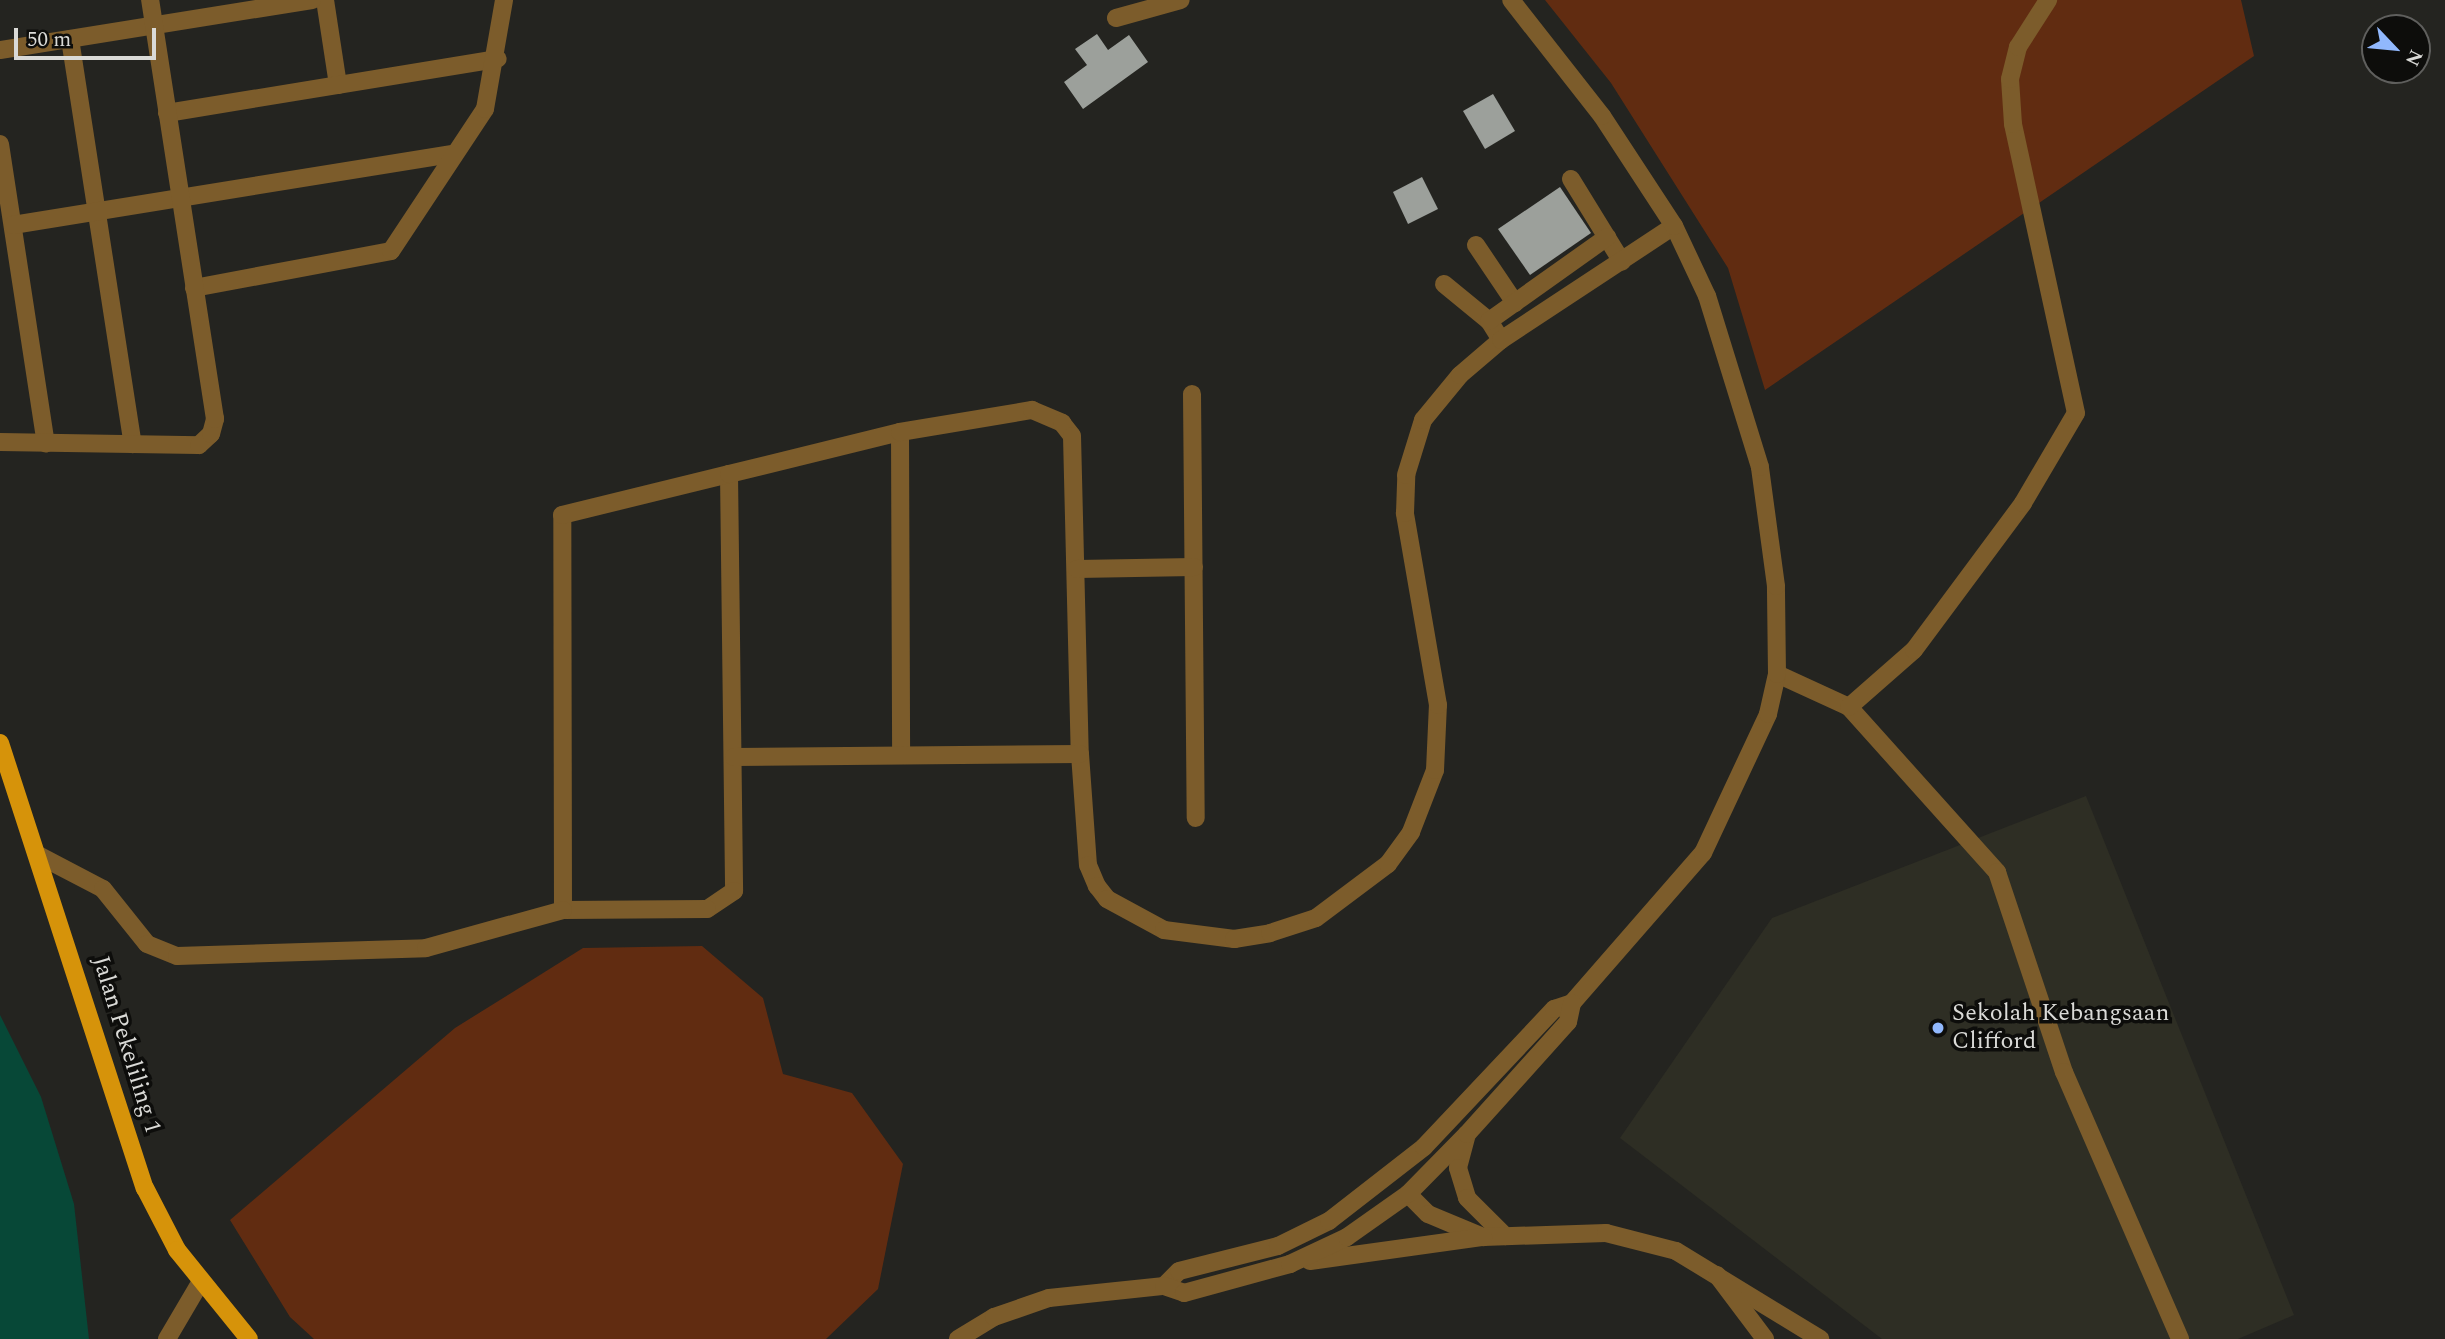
<!DOCTYPE html>
<style>
body{margin:0}
#map{position:relative;width:2445px;height:1339px;overflow:hidden;background:#242420;font-family:Spectral,serif}
div>[style]{position:absolute}
.built>*{inset:0;background:#2e2e24}
.green>*{inset:0;background:#612c11}
.water>*{inset:0;background:#074837}
.building>*{inset:0;background:#9ca09b}
.minor>*{height:18px;margin:-9px;padding:0 9px;transform-origin:9px;border-radius:9px;background:#7c5c2b}
.major>*{height:18px;margin:-9px;padding:0 9px;transform-origin:9px;border-radius:9px;background:#d6930a}
.dots>*{width:19px;height:19px;translate:-50% -50%;box-sizing:border-box;border:4px solid #0d0d0b;border-radius:50%}
span{translate:-50% -50%;white-space:nowrap;text-align:center;line-height:1.15;-webkit-text-stroke:7px #0d0d0b;paint-order:stroke}
.poi-label{font-size:24px;color:#dadad7}
.left{translate:0 -50%;text-align:left}
.street-label{font-size:24px;color:#dadad7}
.north{position:absolute;left:2361px;top:14px;width:70px;height:70px;box-sizing:border-box;background:#0d0d0b;border:2px solid #5f5f5d;border-radius:50%;rotate:116deg;font-size:19px;font-weight:700;line-height:28px;text-align:center;color:#dadad7}
.north::after{content:'';display:block;margin:auto;width:24px;height:32px;background:#91b8fd;clip-path:polygon(50% 0,100% 100%,50% 72%,0 100%)}
.scale{position:absolute;left:14px;top:28px;width:142px;height:32px;box-sizing:border-box;border:4px solid #dadad7;border-top:0;padding-left:9px;font-size:21px;line-height:24px;white-space:nowrap;color:#dadad7;-webkit-text-stroke:5px #0d0d0b;paint-order:stroke}
</style>
<div id="map">
<div class="built">
<i style="clip-path:polygon(2086px 796px,2294px 1315px,2238px 1339px,1882px 1339px,1620px 1138px,1772px 918px)"></i>
</div>
<div class="green">
<i style="clip-path:polygon(1545px 0,2241px 0,2254px 56px,1765px 390px,1728px 268px,1611px 83px)"></i>
<i style="clip-path:polygon(702px 946px,763px 998px,783px 1074px,852px 1093px,903px 1164px,878px 1289px,826px 1339px,314px 1339px,290px 1317px,230px 1220px,455px 1028px,583px 948px)"></i>
</div>
<div class="water">
<i style="clip-path:polygon(0 1015px,41px 1097px,74px 1204px,89px 1339px,0 1339px)"></i>
</div>
<div class="building">
<i style="clip-path:polygon(1097px 34px,1108px 50px,1129px 35px,1148px 62px,1083px 109px,1064px 82px,1087px 65px,1075px 49px)"></i>
<i style="clip-path:polygon(1493px 94px,1515px 131px,1485px 149px,1463px 111px)"></i>
<i style="clip-path:polygon(1422px 177px,1438px 209px,1408px 224px,1393px 192px)"></i>
<i style="clip-path:polygon(1560px 187px,1591px 233px,1530px 275px,1498px 229px)"></i>
</div>
<div class="minor">
<i style="left:325px;top:0;width:86px;rotate:81.3deg"></i>
<i style="left:1116px;top:18px;width:67px;rotate:-15.5deg"></i>
<i style="left:70px;top:39px;width:410px;rotate:81.2deg"></i>
<i style="left:0;top:50px;width:316px;rotate:-9.1deg"></i>
<i style="left:167px;top:113px;width:335px;rotate:-9.3deg"></i>
<i style="left:0;top:144px;width:303px;rotate:81.3deg"></i>
<i style="left:1571px;top:179px;width:97px;rotate:58.4deg"></i>
<i style="left:13px;top:225px;width:445px;rotate:-9.2deg"></i>
<i style="left:1476px;top:245px;width:70px;rotate:56.1deg"></i>
<i style="left:1444px;top:284px;width:58px;rotate:39.4deg"></i>
<i style="left:194px;top:288px;width:200px;rotate:-10.6deg"></i>
<i style="left:391px;top:251px;width:170px;rotate:-56.5deg"></i>
<i style="left:485px;top:109px;width:111px;rotate:-80.1deg"></i>
<i style="left:1501px;top:340px;width:22px;rotate:-122deg"></i>
<i style="left:1489px;top:321px;width:145px;rotate:-35.4deg"></i>
<i style="left:1192px;top:394px;width:424px;rotate:89.5deg"></i>
<i style="left:900px;top:432px;width:321px;rotate:89.8deg"></i>
<i style="left:0;top:442px;width:199px;rotate:0.9deg"></i>
<i style="left:199px;top:445px;width:16px;rotate:-43deg"></i>
<i style="left:211px;top:434px;width:16px;rotate:-75deg"></i>
<i style="left:215px;top:419px;width:424px;rotate:-98.8deg"></i>
<i style="left:729px;top:474px;width:417px;rotate:89.3deg"></i>
<i style="left:734px;top:891px;width:32px;rotate:146deg"></i>
<i style="left:707px;top:909px;width:144px;rotate:179.6deg"></i>
<i style="left:563px;top:910px;width:395px;rotate:-90.1deg"></i>
<i style="left:562px;top:515px;width:172px;rotate:-13.8deg"></i>
<i style="left:729px;top:474px;width:176px;rotate:-13.8deg"></i>
<i style="left:900px;top:432px;width:134px;rotate:-9.5deg"></i>
<i style="left:1032px;top:410px;width:33px;rotate:23deg"></i>
<i style="left:1062px;top:423px;width:16px;rotate:52deg"></i>
<i style="left:1072px;top:436px;width:318px;rotate:88.6deg"></i>
<i style="left:1080px;top:754px;width:111px;rotate:85.9deg"></i>
<i style="left:1088px;top:865px;width:23px;rotate:67deg"></i>
<i style="left:1097px;top:886px;width:16px;rotate:52deg"></i>
<i style="left:1107px;top:899px;width:65px;rotate:28.5deg"></i>
<i style="left:1164px;top:930px;width:71px;rotate:7.3deg"></i>
<i style="left:1234px;top:939px;width:36px;rotate:-9deg"></i>
<i style="left:1270px;top:933px;width:48px;rotate:-18.1deg"></i>
<i style="left:1316px;top:918px;width:90px;rotate:-36.9deg"></i>
<i style="left:1388px;top:864px;width:39px;rotate:-54deg"></i>
<i style="left:1411px;top:832px;width:66px;rotate:-68.8deg"></i>
<i style="left:1435px;top:770px;width:65px;rotate:-87.4deg"></i>
<i style="left:1438px;top:705px;width:195px;rotate:-99.8deg"></i>
<i style="left:1405px;top:513px;width:38px;rotate:-88deg"></i>
<i style="left:1406px;top:475px;width:58px;rotate:-72.8deg"></i>
<i style="left:1423px;top:420px;width:58px;rotate:-50.6deg"></i>
<i style="left:1460px;top:375px;width:54px;rotate:-40.5deg"></i>
<i style="left:1501px;top:340px;width:207px;rotate:-33.4deg"></i>
<i style="left:1077px;top:569px;width:117px;rotate:-1deg"></i>
<i style="left:1777px;top:674px;width:79px;rotate:24.6deg"></i>
<i style="left:1849px;top:707px;width:222px;rotate:48.1deg"></i>
<i style="left:1997px;top:872px;width:211px;rotate:71.5deg"></i>
<i style="left:2064px;top:1072px;width:291px;rotate:66.5deg"></i>
<i style="left:1849px;top:707px;width:86px;rotate:-41.2deg"></i>
<i style="left:1914px;top:650px;width:183px;rotate:-53.4deg"></i>
<i style="left:2023px;top:503px;width:104px;rotate:-59.5deg"></i>
<i style="left:2076px;top:413px;width:296px;rotate:-102.3deg"></i>
<i style="left:2013px;top:124px;width:45px;rotate:-93.8deg"></i>
<i style="left:2010px;top:79px;width:33px;rotate:-76deg"></i>
<i style="left:2018px;top:47px;width:56px;rotate:-57.4deg"></i>
<i style="left:734px;top:757px;width:346px;rotate:-0.5deg"></i>
<i style="left:40px;top:856px;width:71px;rotate:27.6deg"></i>
<i style="left:103px;top:889px;width:70px;rotate:51.3deg"></i>
<i style="left:147px;top:944px;width:32px;rotate:22deg"></i>
<i style="left:177px;top:956px;width:249px;rotate:-1.8deg"></i>
<i style="left:426px;top:948px;width:142px;rotate:-15.5deg"></i>
<i style="left:1467px;top:1134px;width:35px;rotate:105deg"></i>
<i style="left:1458px;top:1168px;width:31px;rotate:73deg"></i>
<i style="left:1467px;top:1198px;width:54px;rotate:45deg"></i>
<i style="left:1408px;top:1194px;width:28px;rotate:45deg"></i>
<i style="left:1428px;top:1214px;width:60px;rotate:22.7deg"></i>
<i style="left:1483px;top:1237px;width:123px;rotate:-1.9deg"></i>
<i style="left:1606px;top:1233px;width:72px;rotate:14.4deg"></i>
<i style="left:1676px;top:1251px;width:169px;rotate:31.4deg"></i>
<i style="left:1310px;top:1261px;width:175px;rotate:-7.9deg"></i>
<i style="left:1717px;top:1275px;width:80px;rotate:53.1deg"></i>
<i style="left:1164px;top:1286px;width:21px;rotate:-45deg"></i>
<i style="left:1179px;top:1271px;width:102px;rotate:-14.2deg"></i>
<i style="left:1278px;top:1246px;width:57px;rotate:-26.1deg"></i>
<i style="left:1329px;top:1221px;width:120px;rotate:-37.9deg"></i>
<i style="left:1424px;top:1147px;width:190px;rotate:-46.7deg"></i>
<i style="left:1554px;top:1009px;width:19px;rotate:-18deg"></i>
<i style="left:1572px;top:1003px;width:199px;rotate:-48.9deg"></i>
<i style="left:1703px;top:853px;width:153px;rotate:-64.9deg"></i>
<i style="left:1768px;top:714px;width:41px;rotate:-77.3deg"></i>
<i style="left:1777px;top:674px;width:88px;rotate:-90.7deg"></i>
<i style="left:1776px;top:586px;width:120px;rotate:-97.7deg"></i>
<i style="left:1760px;top:467px;width:179px;rotate:-107.2deg"></i>
<i style="left:1707px;top:296px;width:77px;rotate:-115.2deg"></i>
<i style="left:1674px;top:226px;width:131px;rotate:-123.2deg"></i>
<i style="left:1602px;top:116px;width:147px;rotate:-128.1deg"></i>
<i style="left:167px;top:1339px;width:65px;rotate:-59.5deg"></i>
<i style="left:958px;top:1339px;width:42px;rotate:-31.4deg"></i>
<i style="left:994px;top:1317px;width:58px;rotate:-19.1deg"></i>
<i style="left:1049px;top:1298px;width:116px;rotate:-6deg"></i>
<i style="left:1164px;top:1286px;width:21px;rotate:19deg"></i>
<i style="left:1184px;top:1293px;width:110px;rotate:-15.3deg"></i>
<i style="left:1290px;top:1264px;width:63px;rotate:-25.3deg"></i>
<i style="left:1347px;top:1237px;width:75px;rotate:-35.2deg"></i>
<i style="left:1408px;top:1194px;width:84px;rotate:-45.5deg"></i>
<i style="left:1467px;top:1134px;width:151px;rotate:-48deg"></i>
<i style="left:1568px;top:1022px;width:19px;rotate:-78deg"></i>
</div>
<div class="major">
<i style="left:0;top:743px;width:468px;rotate:72deg"></i>
<i style="left:145px;top:1188px;width:70px;rotate:62.7deg"></i>
<i style="left:177px;top:1250px;width:114px;rotate:51deg"></i>
</div>
<div class="dots">
<i style="left:1938px;top:1028px;background:#91b8fd"></i>
</div>
<div class="poi-label">
<span class="left" style="left:1952px;top:1028px">Sekolah Kebangsaan<br>Clifford</span>
</div>
<div class="street-label">
<span style="left:126px;top:1045px;rotate:73deg">Jalan Pekeliling 1</span>
</div>
<div class="north">N</div>
<div class="scale">50 m</div>
</div>
